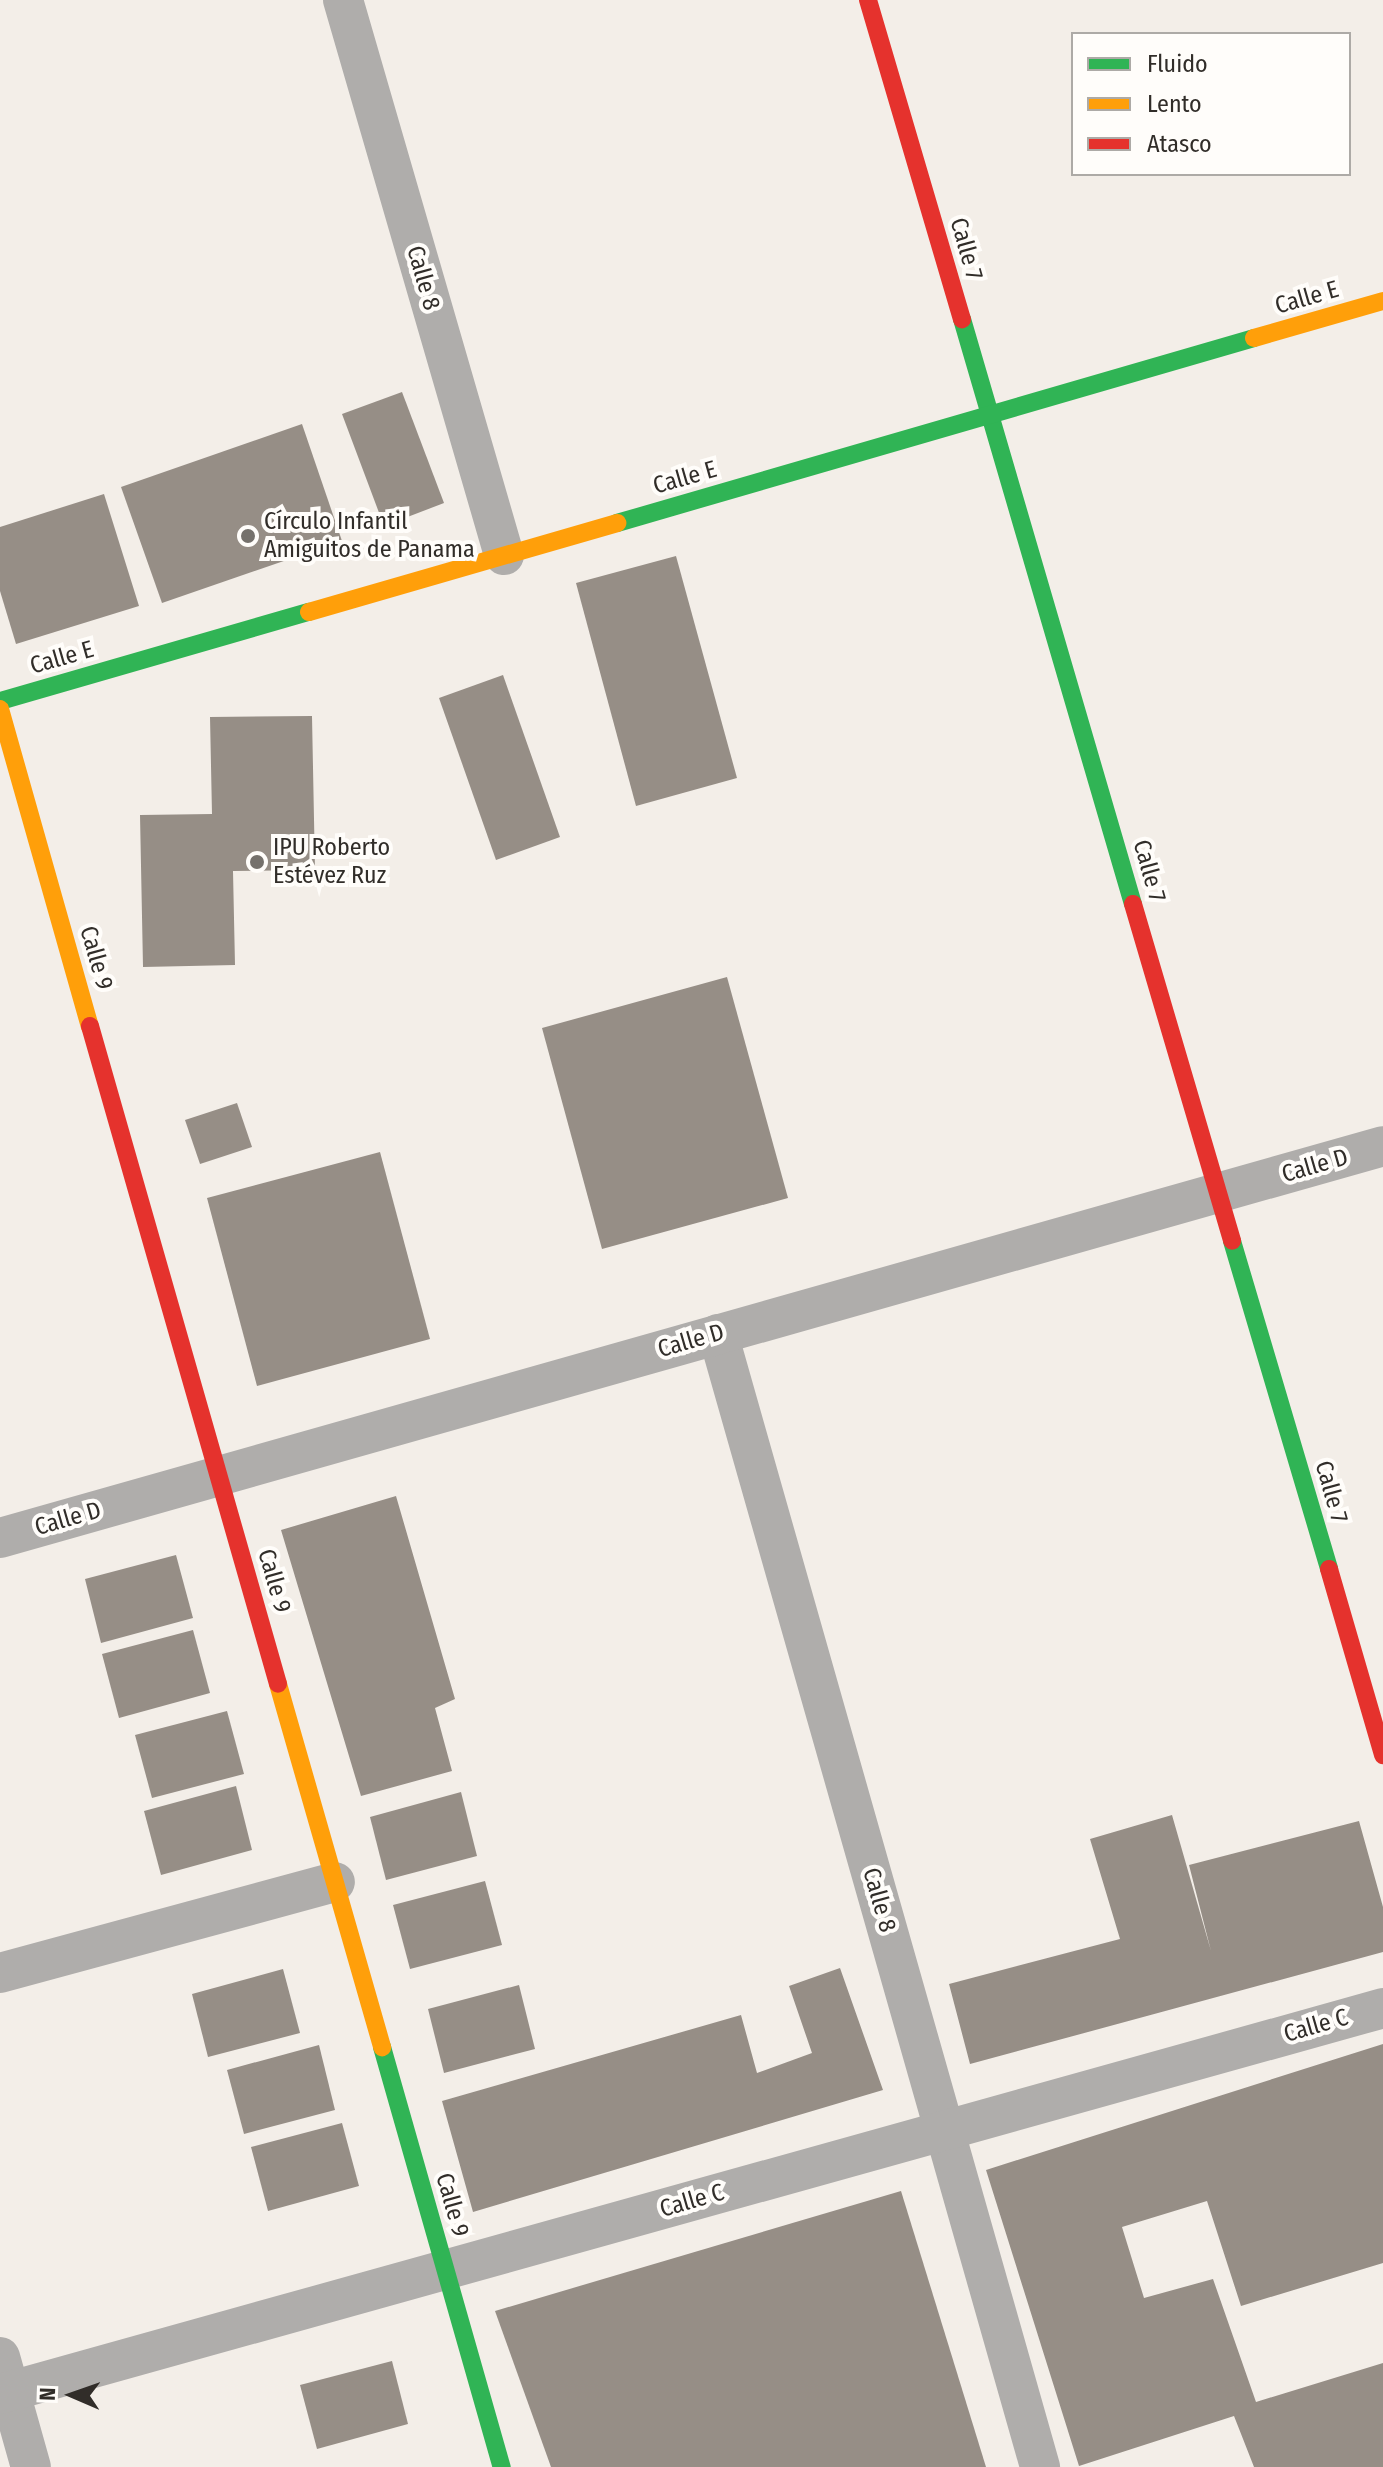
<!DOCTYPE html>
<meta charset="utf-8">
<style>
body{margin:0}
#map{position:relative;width:1383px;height:2467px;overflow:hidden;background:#f3eee8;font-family:"Fira Sans Condensed",sans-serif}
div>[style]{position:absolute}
.building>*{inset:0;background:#968e86}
.street>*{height:40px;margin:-20px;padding:0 20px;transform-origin:20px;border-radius:20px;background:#afadab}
.fast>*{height:18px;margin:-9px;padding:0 9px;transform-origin:9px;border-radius:9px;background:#30b455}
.slow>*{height:18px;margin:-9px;padding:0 9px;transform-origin:9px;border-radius:9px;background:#ff9f0a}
.jam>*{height:18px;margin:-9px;padding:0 9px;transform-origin:9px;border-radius:9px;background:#e5322d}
.dots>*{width:22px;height:22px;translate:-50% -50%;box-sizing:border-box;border:4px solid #fffdfa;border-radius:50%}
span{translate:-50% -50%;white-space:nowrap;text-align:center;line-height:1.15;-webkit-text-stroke:8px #fffdfa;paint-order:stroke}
.street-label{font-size:24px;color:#312d29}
.poi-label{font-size:24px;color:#312d29}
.left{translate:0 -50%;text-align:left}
.legend{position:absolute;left:1071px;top:32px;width:280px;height:144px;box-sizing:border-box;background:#fffdfa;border:2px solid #adaaa6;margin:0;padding:10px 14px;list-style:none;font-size:24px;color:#312d29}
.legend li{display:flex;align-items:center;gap:16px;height:40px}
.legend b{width:40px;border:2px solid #adaaa6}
.north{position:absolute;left:32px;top:2355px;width:80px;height:80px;-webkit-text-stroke:6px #fffdfa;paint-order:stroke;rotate:272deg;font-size:22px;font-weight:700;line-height:32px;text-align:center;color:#312d29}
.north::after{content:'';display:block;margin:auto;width:28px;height:36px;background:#312d29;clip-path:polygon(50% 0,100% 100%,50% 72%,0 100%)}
</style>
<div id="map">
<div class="building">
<i style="clip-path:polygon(402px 392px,444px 503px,384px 526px,342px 414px)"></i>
<i style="clip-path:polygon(302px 424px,342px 541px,162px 603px,121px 487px)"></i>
<i style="clip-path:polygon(104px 494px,139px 606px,16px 644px,0 591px,0 527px)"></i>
<i style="clip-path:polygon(676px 556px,737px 778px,636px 806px,576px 583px)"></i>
<i style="clip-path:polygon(503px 675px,560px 837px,496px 860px,439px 698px)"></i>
<i style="clip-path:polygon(312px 716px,315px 870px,233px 871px,235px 965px,143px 967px,140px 815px,212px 814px,210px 717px)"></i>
<i style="clip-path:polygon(727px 977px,788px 1198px,602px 1249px,542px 1028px)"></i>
<i style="clip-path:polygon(237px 1103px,252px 1147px,200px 1164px,185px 1120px)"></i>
<i style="clip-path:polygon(380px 1152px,430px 1339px,257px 1386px,207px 1198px)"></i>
<i style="clip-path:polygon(396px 1496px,455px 1699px,435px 1708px,452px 1771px,361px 1796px,281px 1530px)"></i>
<i style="clip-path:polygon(176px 1555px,193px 1618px,101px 1643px,85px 1579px)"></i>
<i style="clip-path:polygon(193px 1630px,210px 1693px,119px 1718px,102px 1654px)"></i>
<i style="clip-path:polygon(227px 1711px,244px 1774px,152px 1798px,135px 1735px)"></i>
<i style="clip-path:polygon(236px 1786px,252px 1850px,161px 1875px,144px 1811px)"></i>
<i style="clip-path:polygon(461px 1792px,477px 1856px,386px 1880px,370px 1817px)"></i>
<i style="clip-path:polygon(1172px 1815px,1211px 1951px,1189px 1865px,1359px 1821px,1383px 1907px,1383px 1952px,970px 2064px,949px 1984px,1120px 1939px,1090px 1839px)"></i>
<i style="clip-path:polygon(485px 1881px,502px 1945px,410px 1969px,393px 1905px)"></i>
<i style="clip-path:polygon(840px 1968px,883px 2090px,473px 2212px,442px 2101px,741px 2015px,757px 2073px,812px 2053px,789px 1986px)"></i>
<i style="clip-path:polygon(283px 1969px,300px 2033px,208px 2057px,192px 1994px)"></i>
<i style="clip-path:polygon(519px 1985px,535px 2049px,444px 2073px,428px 2009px)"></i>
<i style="clip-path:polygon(1383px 2044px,1383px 2263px,1241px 2306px,1207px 2201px,1122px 2227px,1144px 2298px,1213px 2279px,1256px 2402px,1383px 2363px,1383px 2467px,1254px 2467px,1234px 2416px,1079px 2466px,986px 2170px)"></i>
<i style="clip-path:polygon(319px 2045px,335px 2110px,244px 2134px,227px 2070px)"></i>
<i style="clip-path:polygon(342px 2123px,359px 2186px,268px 2211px,251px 2147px)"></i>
<i style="clip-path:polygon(901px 2191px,986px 2467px,551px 2467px,495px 2311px)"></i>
<i style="clip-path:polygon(392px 2361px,408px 2424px,317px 2449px,300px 2385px)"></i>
</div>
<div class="street">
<i style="left:343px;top:0;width:578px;rotate:73.82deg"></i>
<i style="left:718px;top:1334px;width:1178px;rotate:74.13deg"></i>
<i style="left:0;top:1538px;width:1437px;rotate:-15.82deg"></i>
<i style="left:0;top:1973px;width:347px;rotate:-15.2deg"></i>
<i style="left:0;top:2357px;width:114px;rotate:74.3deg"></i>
<i style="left:0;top:2394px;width:1436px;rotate:-15.59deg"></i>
</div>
<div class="fast">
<i style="left:962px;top:319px;width:609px;rotate:73.71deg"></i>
<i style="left:617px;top:523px;width:663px;rotate:-16.19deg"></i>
<i style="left:0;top:701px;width:322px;rotate:-16.1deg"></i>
<i style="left:1232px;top:1241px;width:342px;rotate:73.5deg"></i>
<i style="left:382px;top:2047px;width:437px;rotate:74.1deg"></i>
</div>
<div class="slow">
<i style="left:1254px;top:338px;width:134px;rotate:-16deg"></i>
<i style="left:309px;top:612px;width:321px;rotate:-16.1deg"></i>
<i style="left:0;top:709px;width:330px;rotate:74.2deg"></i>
<i style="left:278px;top:1684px;width:378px;rotate:74deg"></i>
</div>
<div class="jam">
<i style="left:868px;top:0;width:333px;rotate:73.6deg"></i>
<i style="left:1133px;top:904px;width:351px;rotate:73.6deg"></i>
<i style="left:90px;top:1026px;width:684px;rotate:74.05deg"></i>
<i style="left:1329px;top:1569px;width:194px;rotate:73.8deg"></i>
</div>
<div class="dots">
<i style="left:248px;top:536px;background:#75716c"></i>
<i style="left:257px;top:862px;background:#75716c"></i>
</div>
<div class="street-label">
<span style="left:966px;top:249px;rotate:74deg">Calle 7</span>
<span style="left:423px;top:278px;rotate:74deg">Calle 8</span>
<span style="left:1307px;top:298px;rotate:-16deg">Calle E</span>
<span style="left:685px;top:478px;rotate:-16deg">Calle E</span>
<span style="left:62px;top:658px;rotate:-16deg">Calle E</span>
<span style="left:1149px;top:871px;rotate:74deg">Calle 7</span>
<span style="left:96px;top:958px;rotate:74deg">Calle 9</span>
<span style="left:1315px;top:1166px;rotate:-16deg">Calle D</span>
<span style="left:691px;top:1341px;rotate:-16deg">Calle D</span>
<span style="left:1331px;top:1492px;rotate:74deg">Calle 7</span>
<span style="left:68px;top:1519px;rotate:-16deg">Calle D</span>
<span style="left:274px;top:1581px;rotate:74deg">Calle 9</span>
<span style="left:879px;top:1900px;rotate:74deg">Calle 8</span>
<span style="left:1316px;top:2026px;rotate:-16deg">Calle C</span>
<span style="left:692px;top:2201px;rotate:-16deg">Calle C</span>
<span style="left:452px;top:2205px;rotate:74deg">Calle 9</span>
</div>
<div class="poi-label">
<span class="left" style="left:264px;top:536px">Círculo Infantil<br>Amiguitos de Panama</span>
<span class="left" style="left:273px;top:862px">IPU Roberto<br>Estévez Ruz</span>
</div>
<ul class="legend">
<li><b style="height:10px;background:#30b455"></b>Fluido</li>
<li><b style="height:10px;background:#ff9f0a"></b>Lento</li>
<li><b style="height:10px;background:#e5322d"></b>Atasco</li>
</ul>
<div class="north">N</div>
</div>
